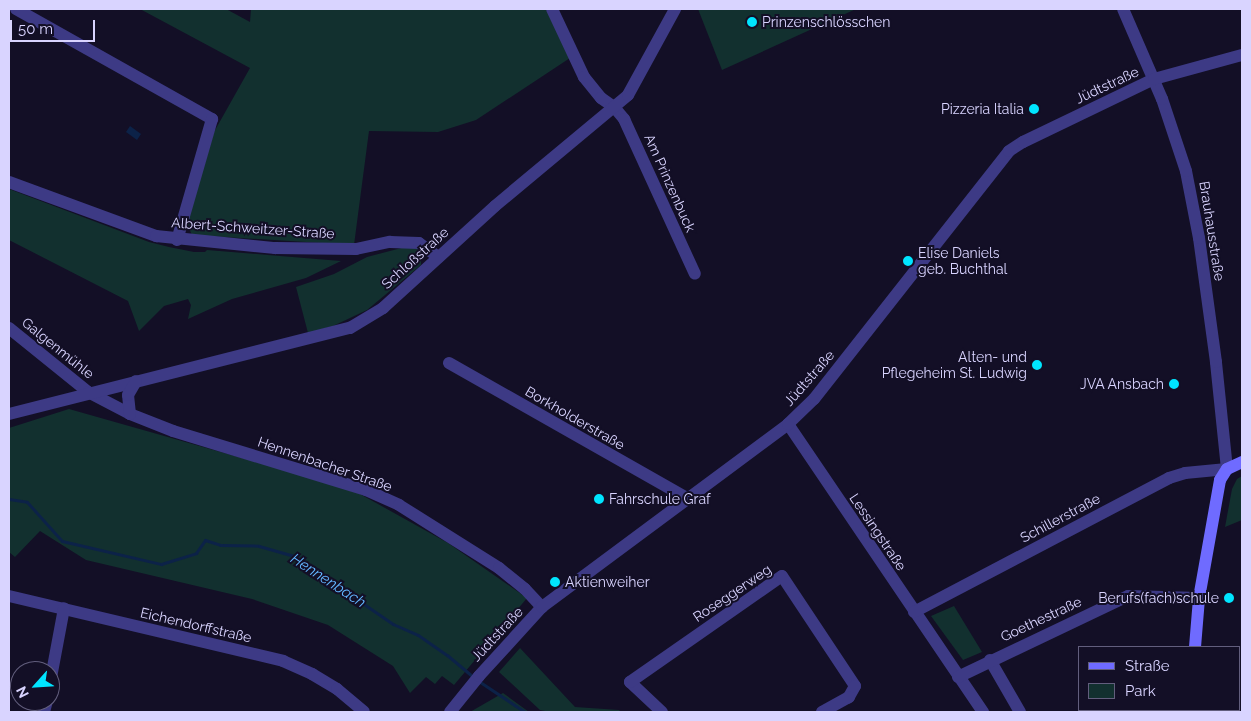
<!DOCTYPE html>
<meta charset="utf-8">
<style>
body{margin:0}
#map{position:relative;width:1251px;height:721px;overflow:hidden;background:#130f26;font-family:Raleway,sans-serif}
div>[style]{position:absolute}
.green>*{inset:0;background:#12302f}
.water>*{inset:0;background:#0c2248}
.stream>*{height:3px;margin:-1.5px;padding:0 1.5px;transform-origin:1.5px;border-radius:1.5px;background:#0c2248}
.street>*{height:12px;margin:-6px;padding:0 6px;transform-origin:6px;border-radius:6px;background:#3d3a85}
.secondary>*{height:12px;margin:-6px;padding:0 6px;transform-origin:6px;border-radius:6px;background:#6f6bff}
.dots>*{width:14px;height:14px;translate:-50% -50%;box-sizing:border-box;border:2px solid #130f26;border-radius:50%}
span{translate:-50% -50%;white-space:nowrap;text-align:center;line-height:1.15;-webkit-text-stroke:4px #130f26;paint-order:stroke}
.poi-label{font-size:14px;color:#d9d4ff}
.left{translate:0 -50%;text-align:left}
.right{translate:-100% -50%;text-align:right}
.street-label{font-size:14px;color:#d9d4ff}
.water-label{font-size:15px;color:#62b6ff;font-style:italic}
.frame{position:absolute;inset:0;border:10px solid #d9d4ff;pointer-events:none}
.legend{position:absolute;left:1078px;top:646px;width:162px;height:65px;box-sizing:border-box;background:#130f26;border:1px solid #625e7d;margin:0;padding:6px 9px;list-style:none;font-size:15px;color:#d9d4ff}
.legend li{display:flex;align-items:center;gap:10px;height:25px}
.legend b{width:25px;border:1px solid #625e7d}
.north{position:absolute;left:10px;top:661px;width:50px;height:50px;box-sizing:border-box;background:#130f26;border:1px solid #625e7d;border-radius:50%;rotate:244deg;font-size:14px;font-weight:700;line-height:20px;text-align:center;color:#d9d4ff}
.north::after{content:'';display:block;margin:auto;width:18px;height:22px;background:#00e5ff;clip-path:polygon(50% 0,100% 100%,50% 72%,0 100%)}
.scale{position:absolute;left:10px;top:20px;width:85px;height:22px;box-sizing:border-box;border:2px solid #d9d4ff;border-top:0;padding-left:6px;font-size:15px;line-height:18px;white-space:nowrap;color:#d9d4ff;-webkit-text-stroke:4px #130f26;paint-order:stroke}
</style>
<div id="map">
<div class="green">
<i style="clip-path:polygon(140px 9px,226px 9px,250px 22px,251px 9px,546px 9px,570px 58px,476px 120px,438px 132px,369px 131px,354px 245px,192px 235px,187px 224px,214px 132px,250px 68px)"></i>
<i style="clip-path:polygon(698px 9px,856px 9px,722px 70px)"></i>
<i style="clip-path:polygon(9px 189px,149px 242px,169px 247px,194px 252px,205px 252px,207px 250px,341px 261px,306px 278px,232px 299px,188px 319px,191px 305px,188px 299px,164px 306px,139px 331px,128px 301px,9px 240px)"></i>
<i style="clip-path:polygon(409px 246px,417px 249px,421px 257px,421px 265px,367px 310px,333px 326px,308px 333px,296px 287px,334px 274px,367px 257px)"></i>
<i style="clip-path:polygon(69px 409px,351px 489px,448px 543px,527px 598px,454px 685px,442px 676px,435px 684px,426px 677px,410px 693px,393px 666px,328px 625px,252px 599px,86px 560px,40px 531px,15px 557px,9px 552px,9px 428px)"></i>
<i style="clip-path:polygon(1242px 476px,1242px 520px,1225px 527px,1232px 489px,1237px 479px)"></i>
<i style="clip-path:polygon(954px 606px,982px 652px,963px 660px,931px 616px)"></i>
<i style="clip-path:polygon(520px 648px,575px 707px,619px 710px,621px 712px,550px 712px,540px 710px,499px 672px)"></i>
<i style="clip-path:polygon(503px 693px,529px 712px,470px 712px)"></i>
</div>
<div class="water">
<i style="clip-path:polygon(130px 126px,141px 134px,137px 140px,126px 132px)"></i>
</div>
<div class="stream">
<i style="left:9px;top:499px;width:18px;rotate:9deg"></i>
<i style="left:27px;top:502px;width:52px;rotate:48.1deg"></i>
<i style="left:62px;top:541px;width:102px;rotate:13.1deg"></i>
<i style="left:161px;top:564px;width:37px;rotate:-17deg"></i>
<i style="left:196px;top:553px;width:16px;rotate:-55deg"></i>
<i style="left:205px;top:540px;width:16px;rotate:18deg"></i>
<i style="left:220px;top:545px;width:39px;rotate:1deg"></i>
<i style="left:259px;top:546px;width:40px;rotate:16deg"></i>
<i style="left:297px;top:557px;width:23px;rotate:49deg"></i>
<i style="left:312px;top:574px;width:23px;rotate:23deg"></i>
<i style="left:333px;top:583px;width:73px;rotate:34.3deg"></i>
<i style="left:393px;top:624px;width:27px;rotate:24deg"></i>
<i style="left:418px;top:635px;width:35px;rotate:35deg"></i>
<i style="left:447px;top:655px;width:35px;rotate:40deg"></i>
<i style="left:480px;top:682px;width:54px;rotate:33.7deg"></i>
</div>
<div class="street">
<i style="left:16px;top:9px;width:225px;rotate:29.3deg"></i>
<i style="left:212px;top:119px;width:126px;rotate:106.1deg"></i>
<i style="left:552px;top:9px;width:75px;rotate:64.8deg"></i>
<i style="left:584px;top:77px;width:27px;rotate:51deg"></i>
<i style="left:601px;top:98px;width:16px;rotate:35deg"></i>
<i style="left:614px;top:107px;width:16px;rotate:50deg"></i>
<i style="left:624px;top:119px;width:170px;rotate:65.4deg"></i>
<i style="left:9px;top:182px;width:157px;rotate:20.2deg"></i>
<i style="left:156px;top:236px;width:120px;rotate:5.8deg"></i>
<i style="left:275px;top:248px;width:81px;rotate:0.7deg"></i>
<i style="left:356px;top:249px;width:35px;rotate:-12deg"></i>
<i style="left:390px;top:242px;width:29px;rotate:2deg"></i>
<i style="left:419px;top:243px;width:24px;rotate:36deg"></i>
<i style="left:9px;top:328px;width:102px;rotate:39deg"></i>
<i style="left:88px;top:392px;width:47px;rotate:27.6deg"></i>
<i style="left:130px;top:414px;width:46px;rotate:21.6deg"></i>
<i style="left:173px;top:431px;width:202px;rotate:17deg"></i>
<i style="left:366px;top:490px;width:36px;rotate:24deg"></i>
<i style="left:399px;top:505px;width:118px;rotate:32.2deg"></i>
<i style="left:499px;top:568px;width:33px;rotate:39deg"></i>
<i style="left:525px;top:589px;width:25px;rotate:47deg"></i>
<i style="left:449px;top:363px;width:274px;rotate:29.6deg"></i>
<i style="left:9px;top:414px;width:352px;rotate:-14.2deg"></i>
<i style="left:350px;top:328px;width:39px;rotate:-31deg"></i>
<i style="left:383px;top:308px;width:151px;rotate:-42.3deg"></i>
<i style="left:495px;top:206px;width:173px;rotate:-39.8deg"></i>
<i style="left:628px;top:95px;width:98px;rotate:-61.3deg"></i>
<i style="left:130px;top:414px;width:19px;rotate:-96deg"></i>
<i style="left:128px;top:395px;width:16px;rotate:-60deg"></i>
<i style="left:788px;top:424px;width:348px;rotate:55.9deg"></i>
<i style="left:9px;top:596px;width:282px;rotate:13.3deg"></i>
<i style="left:283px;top:661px;width:32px;rotate:24deg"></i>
<i style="left:312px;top:674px;width:29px;rotate:31deg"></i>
<i style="left:337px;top:689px;width:35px;rotate:40deg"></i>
<i style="left:914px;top:612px;width:288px;rotate:-27.7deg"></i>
<i style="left:1169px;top:478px;width:17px;rotate:-17deg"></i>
<i style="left:1185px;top:473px;width:42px;rotate:-5.4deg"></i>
<i style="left:1227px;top:469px;width:108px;rotate:-95.9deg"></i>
<i style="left:1216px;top:362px;width:125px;rotate:-97.8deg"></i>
<i style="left:1199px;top:238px;width:68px;rotate:-101deg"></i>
<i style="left:1186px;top:171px;width:76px;rotate:-108.4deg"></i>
<i style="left:1162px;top:99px;width:98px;rotate:-113.4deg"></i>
<i style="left:990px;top:660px;width:60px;rotate:60deg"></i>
<i style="left:958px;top:677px;width:188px;rotate:-25.5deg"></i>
<i style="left:1128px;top:596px;width:71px;rotate:1.6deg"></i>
<i style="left:50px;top:683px;width:76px;rotate:-79.4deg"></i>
<i style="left:44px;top:712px;width:11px;rotate:-75deg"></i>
<i style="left:450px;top:712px;width:46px;rotate:-51.1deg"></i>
<i style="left:479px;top:676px;width:93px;rotate:-47.6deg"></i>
<i style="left:542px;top:607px;width:307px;rotate:-36.6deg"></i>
<i style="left:788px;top:424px;width:36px;rotate:-44deg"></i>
<i style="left:814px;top:399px;width:315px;rotate:-51.8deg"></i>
<i style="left:1009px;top:151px;width:17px;rotate:-33deg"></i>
<i style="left:1023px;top:142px;width:145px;rotate:-25.7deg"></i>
<i style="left:1154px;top:79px;width:91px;rotate:-15.3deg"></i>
<i style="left:662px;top:712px;width:44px;rotate:-136.8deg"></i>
<i style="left:630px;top:682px;width:185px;rotate:-34.9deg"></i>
<i style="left:782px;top:576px;width:132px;rotate:56.4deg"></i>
<i style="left:855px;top:686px;width:13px;rotate:119deg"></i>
<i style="left:849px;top:697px;width:31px;rotate:151deg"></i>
</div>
<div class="secondary">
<i style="left:1195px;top:647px;width:49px;rotate:-85.3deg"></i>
<i style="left:1199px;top:598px;width:120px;rotate:-79.9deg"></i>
<i style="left:1220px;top:480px;width:13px;rotate:-58deg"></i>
<i style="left:1227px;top:469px;width:17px;rotate:-25deg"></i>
<i style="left:1187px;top:712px;width:2px;rotate:-63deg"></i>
</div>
<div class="dots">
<i style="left:752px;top:22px;background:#00e5ff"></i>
<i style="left:1034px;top:109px;background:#00e5ff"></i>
<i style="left:908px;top:261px;background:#00e5ff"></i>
<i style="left:1037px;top:365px;background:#00e5ff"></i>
<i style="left:1174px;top:384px;background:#00e5ff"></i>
<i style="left:599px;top:499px;background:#00e5ff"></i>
<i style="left:555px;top:582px;background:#00e5ff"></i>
<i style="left:1229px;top:598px;background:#00e5ff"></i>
</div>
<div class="poi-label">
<span class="left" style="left:762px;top:22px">Prinzenschlösschen</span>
<span class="right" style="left:1024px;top:109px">Pizzeria Italia</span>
<span class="left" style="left:918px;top:261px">Elise Daniels<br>geb. Buchthal</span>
<span class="right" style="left:1027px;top:365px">Alten- und<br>Pflegeheim St. Ludwig</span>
<span class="right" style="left:1164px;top:384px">JVA Ansbach</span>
<span class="left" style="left:609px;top:499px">Fahrschule Graf</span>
<span class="left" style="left:565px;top:582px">Aktienweiher</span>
<span class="right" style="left:1219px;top:598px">Berufs(fach)schule</span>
</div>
<div class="street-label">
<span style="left:1107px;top:85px;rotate:-25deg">Jüdtstraße</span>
<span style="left:670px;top:183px;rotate:66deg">Am Prinzenbuck</span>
<span style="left:253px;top:228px;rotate:4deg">Albert-Schweitzer-Straße</span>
<span style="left:1212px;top:231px;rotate:81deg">Brauhausstraße</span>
<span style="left:415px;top:258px;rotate:-42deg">Schloßstraße</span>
<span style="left:58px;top:348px;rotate:39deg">Galgenmühle</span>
<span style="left:809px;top:378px;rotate:-49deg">Jüdtstraße</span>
<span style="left:575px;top:418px;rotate:30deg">Borkholderstraße</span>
<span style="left:325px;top:464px;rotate:19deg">Hennenbacher Straße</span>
<span style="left:1060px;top:518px;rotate:-28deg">Schillerstraße</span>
<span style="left:878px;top:532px;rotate:56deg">Lessingstraße</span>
<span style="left:732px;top:593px;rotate:-34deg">Roseggerweg</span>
<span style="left:1041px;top:619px;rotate:-25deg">Goethestraße</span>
<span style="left:196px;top:625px;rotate:13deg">Eichendorffstraße</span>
<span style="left:497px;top:634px;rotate:-47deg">Jüdtstraße</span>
</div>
<div class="water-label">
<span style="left:328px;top:581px;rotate:33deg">Hennenbach</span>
</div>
<div class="frame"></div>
<ul class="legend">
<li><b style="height:6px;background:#6f6bff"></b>Straße</li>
<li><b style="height:14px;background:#12302f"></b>Park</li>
</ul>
<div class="north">N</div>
<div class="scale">50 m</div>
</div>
